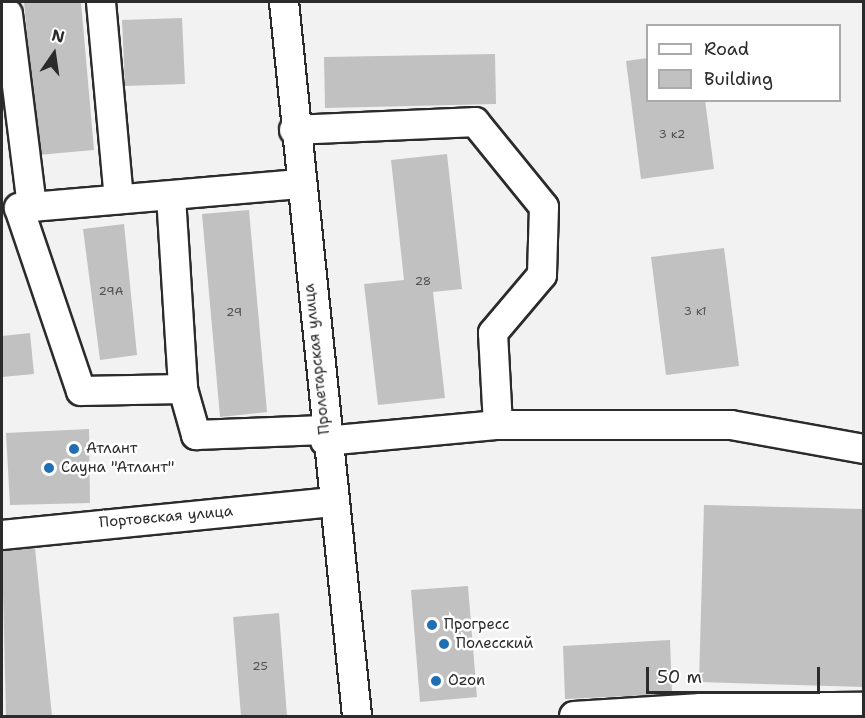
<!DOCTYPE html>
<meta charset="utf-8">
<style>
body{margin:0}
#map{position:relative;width:865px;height:718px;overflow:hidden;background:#f2f2f2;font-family:"Shantell Sans",sans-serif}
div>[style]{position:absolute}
.building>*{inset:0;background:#c1c1c1}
.roads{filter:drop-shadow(2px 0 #2b2b2b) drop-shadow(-2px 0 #2b2b2b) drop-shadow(0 2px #2b2b2b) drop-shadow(0 -2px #2b2b2b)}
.minor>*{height:28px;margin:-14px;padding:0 14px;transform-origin:14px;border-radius:14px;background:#fff}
.dots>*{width:16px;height:16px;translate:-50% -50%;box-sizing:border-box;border:3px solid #fff;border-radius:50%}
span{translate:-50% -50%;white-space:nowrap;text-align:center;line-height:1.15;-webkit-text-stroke:5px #fff;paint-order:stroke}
.number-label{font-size:12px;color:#505050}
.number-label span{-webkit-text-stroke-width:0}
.street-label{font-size:15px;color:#2b2b2b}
.poi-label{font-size:15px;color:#2b2b2b}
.left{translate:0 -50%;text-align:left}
.frame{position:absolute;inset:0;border:3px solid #2b2b2b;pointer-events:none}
.legend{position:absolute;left:646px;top:24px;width:195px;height:78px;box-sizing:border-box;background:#fff;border:2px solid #aaa;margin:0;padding:8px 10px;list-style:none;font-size:18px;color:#2b2b2b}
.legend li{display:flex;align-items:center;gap:12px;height:30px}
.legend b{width:30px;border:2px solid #aaa}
.north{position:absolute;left:24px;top:24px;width:60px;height:60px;-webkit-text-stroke:4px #fff;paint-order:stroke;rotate:13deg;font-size:16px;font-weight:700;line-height:24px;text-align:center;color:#2b2b2b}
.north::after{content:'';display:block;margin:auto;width:21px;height:27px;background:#2b2b2b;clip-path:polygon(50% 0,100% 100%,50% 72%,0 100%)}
.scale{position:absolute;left:646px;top:667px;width:174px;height:27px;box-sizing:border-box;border:3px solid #2b2b2b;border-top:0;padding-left:8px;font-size:18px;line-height:21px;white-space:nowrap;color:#2b2b2b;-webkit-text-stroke:4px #fff;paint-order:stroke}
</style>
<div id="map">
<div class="building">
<i style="clip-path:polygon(24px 2px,81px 2px,94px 150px,38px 155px)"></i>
<i style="clip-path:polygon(182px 18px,185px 84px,125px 86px,122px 20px)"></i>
<i style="clip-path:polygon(495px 54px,496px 104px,325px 108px,324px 57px)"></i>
<i style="clip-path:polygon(648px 58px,648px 100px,705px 100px,714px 169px,641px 179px,626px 61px)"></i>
<i style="clip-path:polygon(447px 154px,462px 289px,433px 292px,445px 398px,378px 405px,364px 284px,404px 280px,391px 160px)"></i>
<i style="clip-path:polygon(249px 210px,267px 412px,220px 417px,202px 214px)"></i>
<i style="clip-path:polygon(124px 224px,137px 355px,100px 360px,83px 229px)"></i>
<i style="clip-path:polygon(724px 248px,739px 366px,666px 375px,651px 257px)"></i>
<i style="clip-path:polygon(30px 333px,34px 374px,2px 377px,2px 336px)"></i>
<i style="clip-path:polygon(89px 429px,90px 503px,10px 505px,6px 433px)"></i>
<i style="clip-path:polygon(704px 505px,864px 509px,864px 687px,699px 682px)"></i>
<i style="clip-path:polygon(35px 548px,52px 716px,6px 716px,2px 551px)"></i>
<i style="clip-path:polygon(468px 586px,477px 697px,420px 702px,411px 590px)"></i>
<i style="clip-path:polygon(279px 613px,287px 716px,241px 716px,233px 617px)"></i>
<i style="clip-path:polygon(670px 640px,672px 694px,565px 699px,563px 646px)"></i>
</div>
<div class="roads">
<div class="minor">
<i style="left:101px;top:2px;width:198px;rotate:84.8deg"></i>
<i style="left:284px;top:2px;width:718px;rotate:84.16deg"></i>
<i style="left:8px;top:14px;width:194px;rotate:82.9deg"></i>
<i style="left:294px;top:130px;width:181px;rotate:-2.5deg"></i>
<i style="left:475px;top:122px;width:109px;rotate:50.9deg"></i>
<i style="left:544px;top:207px;width:68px;rotate:91.7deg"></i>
<i style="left:542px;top:275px;width:76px;rotate:130.2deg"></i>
<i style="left:493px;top:333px;width:92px;rotate:86.9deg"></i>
<i style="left:300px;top:184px;width:282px;rotate:175.1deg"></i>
<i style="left:19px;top:208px;width:193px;rotate:71.3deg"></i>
<i style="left:81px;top:391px;width:102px;rotate:-1.1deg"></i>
<i style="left:183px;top:389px;width:48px;rotate:74.2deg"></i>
<i style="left:196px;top:435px;width:128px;rotate:-2.2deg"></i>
<i style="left:171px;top:196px;width:193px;rotate:86.4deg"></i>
<i style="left:325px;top:441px;width:174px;rotate:-5.3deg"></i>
<i style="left:498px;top:425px;width:233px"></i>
<i style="left:731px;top:425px;width:135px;rotate:10.2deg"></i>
<i style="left:2px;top:535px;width:331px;rotate:-5.7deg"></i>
<i style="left:701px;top:708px;width:163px;rotate:-0.4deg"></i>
<i style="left:574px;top:716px;width:127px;rotate:-3.6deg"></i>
<i style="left:701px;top:708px;width:9px;rotate:69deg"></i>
</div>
</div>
<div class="dots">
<i style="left:74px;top:449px;background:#1f6fb2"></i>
<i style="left:49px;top:468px;background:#1f6fb2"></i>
<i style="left:432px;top:625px;background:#1f6fb2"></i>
<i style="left:444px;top:644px;background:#1f6fb2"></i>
<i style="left:436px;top:681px;background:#1f6fb2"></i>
</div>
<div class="number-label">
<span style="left:672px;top:135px">3 к2</span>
<span style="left:423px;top:282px">28</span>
<span style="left:111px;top:292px">29А</span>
<span style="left:695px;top:312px">3 к1</span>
<span style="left:234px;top:313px">29</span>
<span style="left:260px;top:667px">25</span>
</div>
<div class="street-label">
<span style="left:317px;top:359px;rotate:-96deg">Пролетарская улица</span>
<span style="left:166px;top:517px;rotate:-5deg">Портовская улица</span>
</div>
<div class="poi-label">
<span class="left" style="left:86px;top:449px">Атлант</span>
<span class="left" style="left:61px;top:468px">Сауна "Атлант"</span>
<span class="left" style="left:444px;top:625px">Прогресс</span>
<span class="left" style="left:456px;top:644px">Полесский</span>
<span class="left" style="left:448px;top:681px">Ozon</span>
</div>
<div class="frame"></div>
<ul class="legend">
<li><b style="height:8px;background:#fff"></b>Road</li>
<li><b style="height:16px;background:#c1c1c1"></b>Building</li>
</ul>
<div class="north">N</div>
<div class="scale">50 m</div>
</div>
